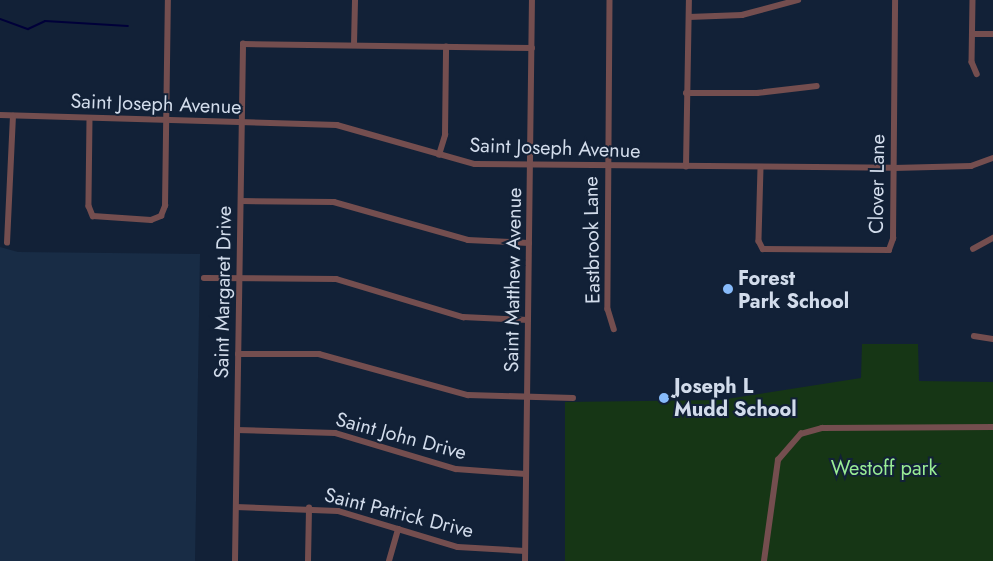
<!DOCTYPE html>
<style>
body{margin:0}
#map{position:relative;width:993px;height:561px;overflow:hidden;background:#122137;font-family:Jost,sans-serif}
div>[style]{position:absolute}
.built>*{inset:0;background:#182c45}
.green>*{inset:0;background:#163615}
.stream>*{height:2px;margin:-1px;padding:0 1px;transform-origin:1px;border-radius:1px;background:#000039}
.minor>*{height:5.5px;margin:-2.75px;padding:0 2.75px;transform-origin:2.75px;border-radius:2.75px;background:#744e4f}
.dots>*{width:14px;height:14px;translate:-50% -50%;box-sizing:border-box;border:2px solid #122137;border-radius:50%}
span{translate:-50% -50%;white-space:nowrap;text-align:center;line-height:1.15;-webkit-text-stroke:4px #122137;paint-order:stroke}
.street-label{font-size:20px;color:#d2dceb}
.poi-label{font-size:20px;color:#d2dceb;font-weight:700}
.left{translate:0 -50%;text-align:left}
.park-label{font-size:20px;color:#99ec95}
</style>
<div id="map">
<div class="built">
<i style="clip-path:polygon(0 247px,18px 252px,200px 254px,195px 561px,0 561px)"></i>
</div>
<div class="green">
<i style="clip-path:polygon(862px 344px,918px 344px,919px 381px,993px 382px,993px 561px,565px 561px,565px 402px,720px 400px,861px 378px)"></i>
</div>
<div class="stream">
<i style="left:0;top:19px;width:30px;rotate:20deg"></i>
<i style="left:28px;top:29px;width:19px;rotate:-25deg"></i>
<i style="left:45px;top:21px;width:83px;rotate:3.4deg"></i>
</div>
<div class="minor">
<i style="left:610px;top:0;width:309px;rotate:90.4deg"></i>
<i style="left:608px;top:309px;width:21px;rotate:73deg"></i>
<i style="left:973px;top:0;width:62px;rotate:90.9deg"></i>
<i style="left:972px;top:62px;width:13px;rotate:67deg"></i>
<i style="left:689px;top:17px;width:53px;rotate:-2.2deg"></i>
<i style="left:742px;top:15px;width:58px;rotate:-15deg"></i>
<i style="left:972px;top:34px;width:21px"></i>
<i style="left:354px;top:45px;width:45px;rotate:-88.7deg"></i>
<i style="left:686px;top:93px;width:71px"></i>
<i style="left:757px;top:93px;width:60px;rotate:-6.7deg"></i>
<i style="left:0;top:115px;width:337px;rotate:1.7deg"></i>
<i style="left:337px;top:125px;width:143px;rotate:15.8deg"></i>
<i style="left:475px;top:164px;width:419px;rotate:0.5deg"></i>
<i style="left:894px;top:168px;width:77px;rotate:-1.5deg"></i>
<i style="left:971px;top:166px;width:23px;rotate:-20deg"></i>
<i style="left:90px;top:119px;width:87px;rotate:90.7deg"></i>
<i style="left:89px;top:206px;width:11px;rotate:68deg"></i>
<i style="left:93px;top:216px;width:58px;rotate:3.9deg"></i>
<i style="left:151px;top:220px;width:11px;rotate:-22deg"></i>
<i style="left:161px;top:216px;width:11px;rotate:-68deg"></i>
<i style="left:165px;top:206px;width:206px;rotate:-89.2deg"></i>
<i style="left:439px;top:155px;width:21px;rotate:-73deg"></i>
<i style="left:445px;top:135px;width:88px;rotate:-89.3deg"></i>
<i style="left:686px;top:167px;width:167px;rotate:-89deg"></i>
<i style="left:761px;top:168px;width:73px;rotate:91.6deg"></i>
<i style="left:759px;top:241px;width:9px;rotate:63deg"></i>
<i style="left:763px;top:249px;width:126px;rotate:0.5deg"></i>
<i style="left:889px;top:250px;width:12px;rotate:-70deg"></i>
<i style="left:893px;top:239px;width:239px;rotate:-89.5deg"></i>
<i style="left:241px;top:201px;width:93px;rotate:0.6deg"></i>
<i style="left:334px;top:202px;width:139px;rotate:15.8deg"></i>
<i style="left:468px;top:240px;width:61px;rotate:2.8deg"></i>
<i style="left:7px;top:243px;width:127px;rotate:-87.3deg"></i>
<i style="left:973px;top:249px;width:23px;rotate:-29deg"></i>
<i style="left:204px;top:278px;width:132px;rotate:0.4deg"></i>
<i style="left:336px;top:279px;width:133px;rotate:16.7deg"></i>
<i style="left:463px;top:317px;width:65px;rotate:2.6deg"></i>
<i style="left:974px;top:336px;width:19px;rotate:9deg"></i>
<i style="left:238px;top:354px;width:81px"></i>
<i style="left:319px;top:354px;width:155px;rotate:15.4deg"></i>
<i style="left:468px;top:395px;width:105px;rotate:1.6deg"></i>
<i style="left:237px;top:430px;width:98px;rotate:1.8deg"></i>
<i style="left:335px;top:433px;width:126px;rotate:16.6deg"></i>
<i style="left:456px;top:469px;width:70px;rotate:4.1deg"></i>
<i style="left:236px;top:507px;width:102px;rotate:2.2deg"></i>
<i style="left:338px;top:511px;width:125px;rotate:16.7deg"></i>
<i style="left:458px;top:547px;width:67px;rotate:3.4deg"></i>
<i style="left:235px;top:561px;width:517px;rotate:-89.11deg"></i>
<i style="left:243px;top:44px;width:289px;rotate:0.8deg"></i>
<i style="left:308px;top:561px;width:53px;rotate:-88.9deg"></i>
<i style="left:389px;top:561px;width:33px;rotate:-74deg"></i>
<i style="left:525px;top:561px;width:561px;rotate:-89.29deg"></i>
<i style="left:764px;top:561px;width:102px;rotate:-82.1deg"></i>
<i style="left:778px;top:460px;width:35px;rotate:-49deg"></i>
<i style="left:801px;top:434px;width:22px;rotate:-16deg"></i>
<i style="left:822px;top:428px;width:171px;rotate:-0.3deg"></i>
</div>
<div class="dots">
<i style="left:728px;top:289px;background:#87bbfb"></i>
<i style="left:664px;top:398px;background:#87bbfb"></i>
</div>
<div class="street-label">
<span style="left:156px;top:104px;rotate:2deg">Saint Joseph Avenue</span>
<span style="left:555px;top:148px;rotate:2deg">Saint Joseph Avenue</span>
<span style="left:877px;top:184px;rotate:-89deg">Clover Lane</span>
<span style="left:592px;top:240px;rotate:-91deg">Eastbrook Lane</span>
<span style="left:513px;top:280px;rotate:-89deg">Saint Matthew Avenue</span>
<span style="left:223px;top:292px;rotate:-89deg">Saint Margaret Drive</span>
<span style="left:401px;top:436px;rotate:15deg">Saint John Drive</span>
<span style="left:399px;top:513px;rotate:14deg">Saint Patrick Drive</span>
</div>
<div class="poi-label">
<span class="left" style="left:738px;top:290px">Forest<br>Park School</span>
<span class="left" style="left:674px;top:398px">Joseph L<br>Mudd School</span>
</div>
<div class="park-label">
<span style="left:884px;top:468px">Westoff park</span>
</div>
</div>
